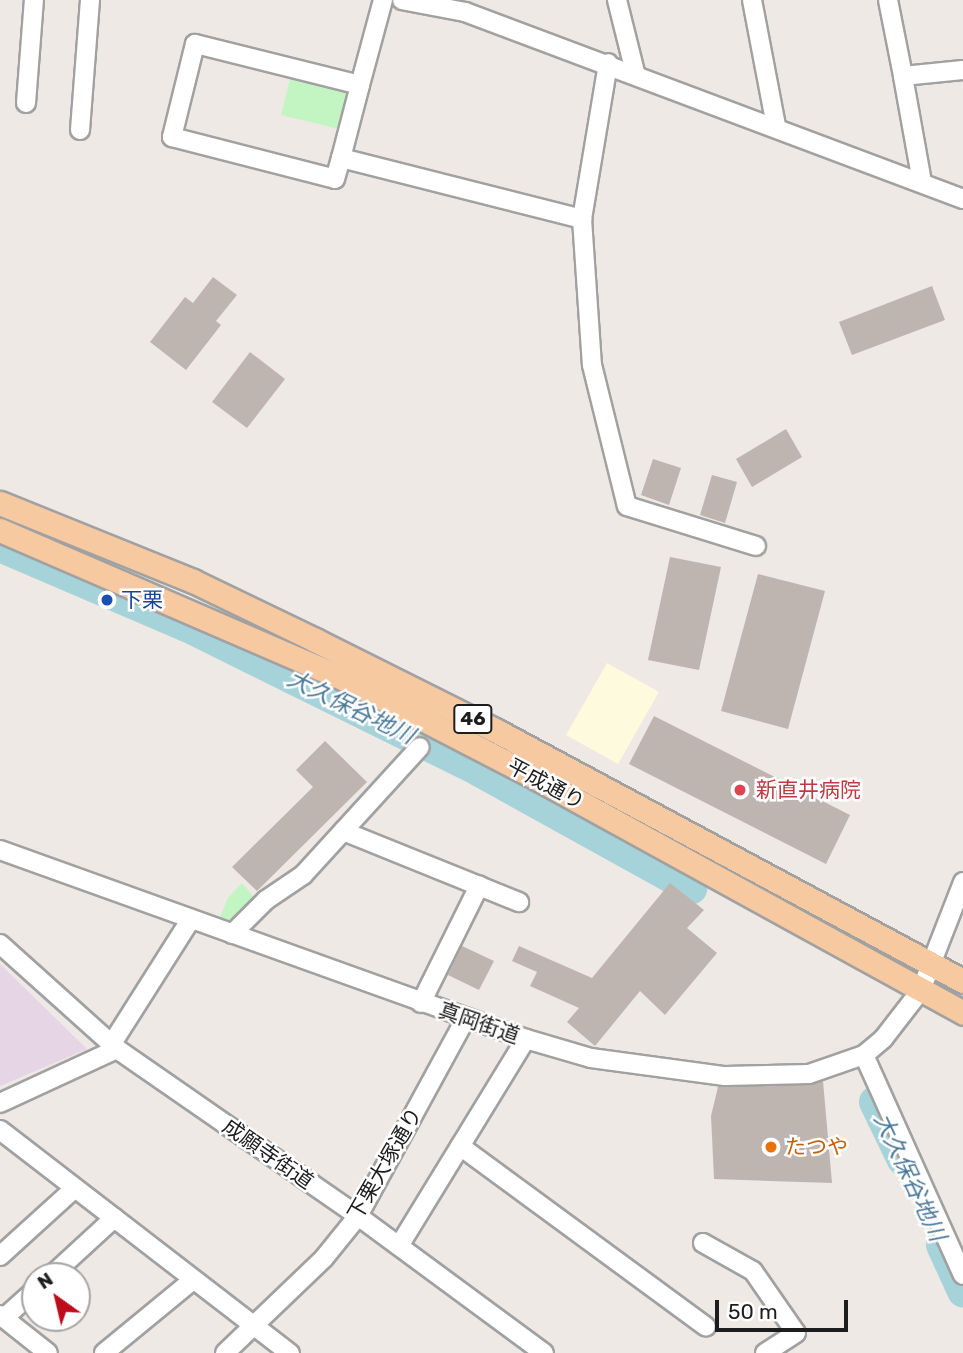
<!DOCTYPE html>
<meta charset="utf-8">
<style>
body{margin:0}
#map{position:relative;width:963px;height:1353px;overflow:hidden;background:#eee9e4;font-family:Rubik,"Noto Sans JP",sans-serif}
div>[style]{position:absolute}
.industrial>*{inset:0;background:#e6d6e5}
.education>*{inset:0;background:#fdfadd}
.park>*{inset:0;background:#c3f5c3}
.river>*{height:32px;margin:-16px;padding:0 16px;transform-origin:16px;border-radius:16px;background:#a6d2d9}
.building>*{inset:0;background:#beb5b0}
.roads{filter:drop-shadow(2px 0 #a1a1a1) drop-shadow(-2px 0 #a1a1a1) drop-shadow(0 2px #a1a1a1) drop-shadow(0 -2px #a1a1a1)}
.minor>*{height:18px;margin:-9px;padding:0 9px;transform-origin:9px;border-radius:9px;background:#fff}
.major>*{height:23px;margin:-11.5px;padding:0 11.5px;transform-origin:11.5px;border-radius:11.5px;background:#f6c9a1}
.dots>*{width:19px;height:19px;translate:-50% -50%;box-sizing:border-box;border:4px solid #fff;border-radius:50%}
span{translate:-50% -50%;white-space:nowrap;text-align:center;line-height:1.15;-webkit-text-stroke:5px #fff;paint-order:stroke}
.shield-label span{padding:2px 5px;background:#fff;border:2px solid;border-radius:5px;-webkit-text-stroke-width:0}
.shield-label{font-size:19px;color:#1d1d1d;font-weight:700}
.transit-label{font-size:21px;color:#164399}
.left{translate:0 -50%;text-align:left}
.street-label{font-size:21px;color:#1d1d1d}
.health-label{font-size:21px;color:#be3a42}
.food-label{font-size:21px;color:#c56008}
.water-label{font-size:23px;color:#4a7897;font-style:italic}
.north{position:absolute;left:21px;top:1262px;width:70px;height:70px;box-sizing:border-box;background:#fff;border:2px solid #a5a5a5;border-radius:50%;rotate:326deg;font-size:19px;font-weight:700;line-height:28px;text-align:center;color:#1d1d1d}
.north::after{content:'';display:block;margin:auto;width:24px;height:32px;background:#bd0d1c;clip-path:polygon(50% 0,100% 100%,50% 72%,0 100%)}
.scale{position:absolute;left:715px;top:1300px;width:133px;height:32px;box-sizing:border-box;border:4px solid #1d1d1d;border-top:0;padding-left:9px;font-size:21px;line-height:24px;white-space:nowrap;color:#1d1d1d;-webkit-text-stroke:5px #fff;paint-order:stroke}
</style>
<div id="map">
<div class="industrial">
<i style="clip-path:polygon(0 964px,87px 1049px,0 1086px)"></i>
</div>
<div class="education">
<i style="clip-path:polygon(607px 663px,659px 692px,618px 764px,566px 735px)"></i>
</div>
<div class="park">
<i style="clip-path:polygon(291px 75px,343px 87px,350px 100px,343px 130px,281px 115px)"></i>
<i style="clip-path:polygon(242px 883px,259px 903px,237px 923px,220px 917px,228px 898px)"></i>
</div>
<div class="river">
<i style="left:0;top:546px;width:203px;rotate:23.2deg"></i>
<i style="left:187px;top:626px;width:325px;rotate:26.3deg"></i>
<i style="left:478px;top:770px;width:244px;rotate:29deg"></i>
<i style="left:875px;top:1102px;width:64px;rotate:64.2deg"></i>
<i style="left:942px;top:1245px;width:51px;rotate:65.5deg"></i>
</div>
<div class="building">
<i style="clip-path:polygon(213px 277px,237px 295px,216px 321px,221px 325px,186px 370px,150px 342px,185px 297px,193px 303px)"></i>
<i style="clip-path:polygon(932px 286px,945px 320px,852px 355px,839px 322px)"></i>
<i style="clip-path:polygon(250px 352px,285px 379px,247px 428px,212px 402px)"></i>
<i style="clip-path:polygon(786px 429px,802px 457px,752px 487px,736px 459px)"></i>
<i style="clip-path:polygon(653px 459px,681px 468px,669px 505px,641px 495px)"></i>
<i style="clip-path:polygon(712px 475px,737px 482px,725px 523px,700px 515px)"></i>
<i style="clip-path:polygon(670px 557px,721px 567px,699px 670px,648px 660px)"></i>
<i style="clip-path:polygon(758px 574px,825px 591px,788px 729px,721px 711px)"></i>
<i style="clip-path:polygon(654px 716px,850px 815px,826px 864px,629px 764px)"></i>
<i style="clip-path:polygon(325px 741px,367px 782px,257px 891px,232px 867px,313px 787px,296px 770px)"></i>
<i style="clip-path:polygon(670px 883px,704px 910px,687px 928px,717px 953px,665px 1015px,640px 991px,595px 1046px,567px 1022px,579px 1008px,530px 986px,537px 972px,512px 961px,519px 946px,592px 978px)"></i>
<i style="clip-path:polygon(462px 946px,494px 961px,479px 990px,448px 975px)"></i>
<i style="clip-path:polygon(823px 1081px,832px 1183px,714px 1179px,711px 1116px,718px 1087px)"></i>
</div>
<div class="roads">
<div class="minor">
<i style="left:402px;top:0;width:64px;rotate:10.8deg"></i>
<i style="left:465px;top:12px;width:532px;rotate:20.58deg"></i>
<i style="left:617px;top:0;width:74px;rotate:76deg"></i>
<i style="left:752px;top:0;width:128px;rotate:79.2deg"></i>
<i style="left:888px;top:0;width:77px;rotate:78.8deg"></i>
<i style="left:360px;top:85px;width:170px;rotate:-166deg"></i>
<i style="left:195px;top:44px;width:96px;rotate:103.9deg"></i>
<i style="left:172px;top:137px;width:168px;rotate:14.4deg"></i>
<i style="left:335px;top:179px;width:22px;rotate:-74deg"></i>
<i style="left:341px;top:158px;width:75px;rotate:-75.4deg"></i>
<i style="left:360px;top:85px;width:88px;rotate:-74.9deg"></i>
<i style="left:26px;top:103px;width:103px;rotate:-85.6deg"></i>
<i style="left:80px;top:130px;width:130px;rotate:-85.6deg"></i>
<i style="left:341px;top:158px;width:249px;rotate:14.2deg"></i>
<i style="left:582px;top:219px;width:158px;rotate:-80.5deg"></i>
<i style="left:922px;top:182px;width:108px;rotate:-100.2deg"></i>
<i style="left:903px;top:76px;width:60px;rotate:-5.7deg"></i>
<i style="left:582px;top:219px;width:146px;rotate:86.1deg"></i>
<i style="left:592px;top:365px;width:145px;rotate:76.1deg"></i>
<i style="left:627px;top:506px;width:135px;rotate:17.2deg"></i>
<i style="left:343px;top:831px;width:190px;rotate:22deg"></i>
<i style="left:0;top:850px;width:559px;rotate:19.76deg"></i>
<i style="left:526px;top:1039px;width:68px;rotate:16.3deg"></i>
<i style="left:591px;top:1058px;width:135px;rotate:7.7deg"></i>
<i style="left:725px;top:1076px;width:84px;rotate:-1.4deg"></i>
<i style="left:809px;top:1074px;width:58px;rotate:-19.1deg"></i>
<i style="left:864px;top:1055px;width:25px;rotate:-40deg"></i>
<i style="left:883px;top:1039px;width:62px;rotate:-52.2deg"></i>
<i style="left:921px;top:990px;width:116px;rotate:-68.7deg"></i>
<i style="left:232px;top:934px;width:48px;rotate:-45deg"></i>
<i style="left:266px;top:900px;width:45px;rotate:-34deg"></i>
<i style="left:303px;top:875px;width:173px;rotate:-47.6deg"></i>
<i style="left:0;top:944px;width:157px;rotate:41.9deg"></i>
<i style="left:117px;top:1049px;width:293px;rotate:34.7deg"></i>
<i style="left:358px;top:1216px;width:231px;rotate:36.4deg"></i>
<i style="left:421px;top:1003px;width:131px;rotate:-63.6deg"></i>
<i style="left:111px;top:1045px;width:149px;rotate:-57.6deg"></i>
<i style="left:864px;top:1055px;width:241px;rotate:65.8deg"></i>
<i style="left:0;top:1103px;width:129px;rotate:-24.8deg"></i>
<i style="left:0;top:1130px;width:366px;rotate:37.6deg"></i>
<i style="left:460px;top:1146px;width:305px;rotate:36.3deg"></i>
<i style="left:703px;top:1243px;width:57px;rotate:29.2deg"></i>
<i style="left:753px;top:1271px;width:75px;rotate:55.3deg"></i>
<i style="left:796px;top:1333px;width:37px;rotate:147deg"></i>
<i style="left:399px;top:1246px;width:243px;rotate:-58.5deg"></i>
<i style="left:0;top:1256px;width:101px;rotate:-42.2deg"></i>
<i style="left:51px;top:1276px;width:86px;rotate:-42.6deg"></i>
<i style="left:0;top:1315px;width:61px;rotate:38.4deg"></i>
<i style="left:4px;top:1318px;width:42px;rotate:-42.1deg"></i>
<i style="left:104px;top:1353px;width:115px;rotate:-39.4deg"></i>
<i style="left:225px;top:1353px;width:137px;rotate:-43.8deg"></i>
<i style="left:324px;top:1258px;width:54px;rotate:-51deg"></i>
<i style="left:358px;top:1216px;width:223px;rotate:-61.4deg"></i>
</div>
<div class="major">
<i style="left:0;top:503px;width:208px;rotate:22deg"></i>
<i style="left:193px;top:581px;width:136px;rotate:25.8deg"></i>
<i style="left:315px;top:640px;width:201px;rotate:26.6deg"></i>
<i style="left:495px;top:730px;width:531px;rotate:28.21deg"></i>
<i style="left:0;top:530px;width:385px;rotate:23.4deg"></i>
<i style="left:353px;top:683px;width:211px;rotate:27.4deg"></i>
<i style="left:540px;top:780px;width:483px;rotate:28.8deg"></i>
</div>
</div>
<div class="dots">
<i style="left:107px;top:600px;background:#1a4fb4"></i>
<i style="left:740px;top:790px;background:#e0444e"></i>
<i style="left:771px;top:1147px;background:#e8710a"></i>
</div>
<div class="shield-label">
<span style="left:473px;top:719px">46</span>
</div>
<div class="transit-label">
<span class="left" style="left:121px;top:600px">下栗</span>
</div>
<div class="street-label">
<span style="left:546px;top:784px;rotate:28deg">平成通り</span>
<span style="left:479px;top:1023px;rotate:19deg">真岡街道</span>
<span style="left:268px;top:1154px;rotate:35deg">成願寺街道</span>
<span style="left:385px;top:1164px;rotate:-60deg">下栗大塚通り</span>
</div>
<div class="health-label">
<span class="left" style="left:756px;top:790px">新直井病院</span>
</div>
<div class="food-label">
<span class="left" style="left:785px;top:1147px">たつや</span>
</div>
<div class="water-label">
<span style="left:351px;top:707px;rotate:26deg">大久保谷地川</span>
<span style="left:910px;top:1177px;rotate:65deg">大久保谷地川</span>
</div>
<div class="north">N</div>
<div class="scale">50 m</div>
</div>
